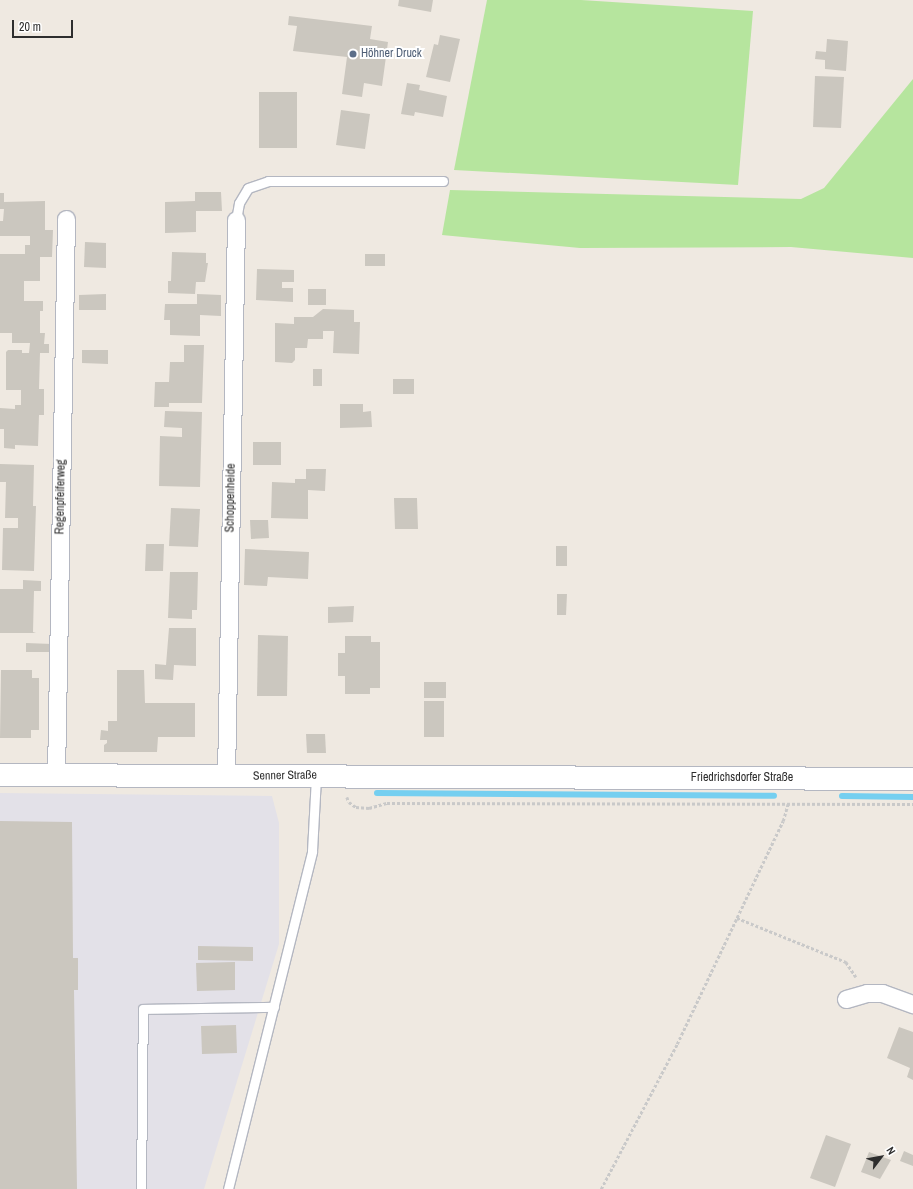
<!DOCTYPE html>
<meta charset="utf-8">
<style>
body{margin:0}
#map{position:relative;width:913px;height:1189px;overflow:hidden;background:#efe9e1;font-family:"Archivo Narrow",sans-serif}
div>[style]{position:absolute}
.industrial>*{inset:0;background:#e3e1e8}
.green>*{inset:0;background:#b6e59e}
.stream>*{height:6px;margin:-3px;padding:0 3px;transform-origin:3px;border-radius:3px;background:#75cff0}
.building>*{inset:0;background:#cbc7bf}
.path>*{height:2.5px;margin-top:-1.25px;transform-origin:0;background:repeating-linear-gradient(90deg,#c9c9c9 0 3px,transparent 0 5px)}
.roads{filter:drop-shadow(1px 0 #b4b7c1) drop-shadow(-1px 0 #b4b7c1) drop-shadow(0 1px #b4b7c1) drop-shadow(0 -1px #b4b7c1)}
.lane>*{height:9px;margin:-4.5px;padding:0 4.5px;transform-origin:4.5px;border-radius:4.5px;background:#fff}
.street>*{height:17px;margin:-8.5px;padding:0 8.5px;transform-origin:8.5px;border-radius:8.5px;background:#fff}
.secondary>*{height:22px;margin:-11px;padding:0 11px;transform-origin:11px;border-radius:11px;background:#fff}
.dots>*{width:11px;height:11px;translate:-50% -50%;box-sizing:border-box;border:2px solid #fff;border-radius:50%}
span{translate:-50% -50%;white-space:nowrap;text-align:center;line-height:1.15;-webkit-text-stroke:4px #fff;paint-order:stroke}
.service-label{font-size:12px;color:#4e5e75}
.left{translate:0 -50%;text-align:left}
.street-label{font-size:12px;color:#2e2e2e}
.north{position:absolute;left:861px;top:1137px;width:40px;height:40px;-webkit-text-stroke:3px #fff;paint-order:stroke;rotate:58deg;font-size:11px;font-weight:700;line-height:16px;text-align:center;color:#2e2e2e}
.north::after{content:'';display:block;margin:auto;width:14px;height:18px;background:#2e2e2e;clip-path:polygon(50% 0,100% 100%,50% 72%,0 100%)}
.scale{position:absolute;left:12px;top:20px;width:61px;height:18px;box-sizing:border-box;border:2px solid #2e2e2e;border-top:0;padding-left:5px;font-size:12px;line-height:14px;white-space:nowrap;color:#2e2e2e;-webkit-text-stroke:3px #fff;paint-order:stroke}
</style>
<div id="map">
<div class="industrial">
<i style="clip-path:polygon(0 793px,272px 796px,279px 823px,279px 944px,204px 1189px,0 1189px)"></i>
</div>
<div class="green">
<i style="clip-path:polygon(487px 0,581px 0,753px 11px,738px 185px,454px 170px)"></i>
<i style="clip-path:polygon(913px 79px,913px 258px,791px 247px,580px 248px,442px 235px,450px 190px,801px 199px,824px 188px)"></i>
</div>
<div class="stream">
<i style="left:377px;top:793px;width:397px;rotate:0.4deg"></i>
<i style="left:842px;top:796px;width:71px;rotate:0.8deg"></i>
</div>
<div class="building">
<i style="clip-path:polygon(399px 0,433px 0,431px 12px,398px 6px)"></i>
<i style="clip-path:polygon(289px 16px,372px 26px,370px 39px,388px 42px,382px 86px,364px 83px,362px 97px,342px 94px,347px 57px,293px 51px,297px 26px,288px 25px)"></i>
<i style="clip-path:polygon(440px 35px,460px 39px,450px 82px,426px 77px,434px 44px,438px 45px)"></i>
<i style="clip-path:polygon(827px 39px,848px 41px,846px 71px,825px 69px,825px 60px,815px 59px,816px 51px,826px 52px)"></i>
<i style="clip-path:polygon(815px 76px,844px 77px,841px 128px,813px 127px)"></i>
<i style="clip-path:polygon(407px 83px,420px 85px,419px 90px,447px 96px,443px 117px,415px 112px,414px 116px,401px 114px)"></i>
<i style="clip-path:polygon(259px 92px,297px 92px,297px 148px,259px 148px)"></i>
<i style="clip-path:polygon(341px 110px,370px 114px,365px 149px,336px 145px)"></i>
<i style="clip-path:polygon(195px 192px,221px 192px,222px 211px,196px 211px,196px 232px,165px 233px,165px 202px,195px 201px)"></i>
<i style="clip-path:polygon(0 193px,4px 193px,4px 202px,45px 201px,45px 230px,53px 230px,52px 257px,40px 257px,40px 281px,24px 281px,24px 301px,43px 301px,43px 311px,40px 311px,40px 333px,45px 333px,44px 344px,49px 344px,49px 353px,40px 353px,39px 389px,44px 389px,44px 415px,39px 415px,38px 446px,15px 445px,15px 449px,4px 448px,4px 429px,0 429px,0 408px,15px 409px,15px 405px,21px 405px,21px 390px,6px 390px,6px 352px,8px 350px,22px 350px,22px 353px,29px 353px,30px 343px,12px 343px,12px 333px,0 333px,0 254px,25px 254px,25px 245px,30px 245px,30px 236px,0 236px,0 221px,3px 221px,4px 209px,0 209px)"></i>
<i style="clip-path:polygon(85px 242px,106px 243px,106px 268px,84px 267px)"></i>
<i style="clip-path:polygon(172px 252px,206px 253px,206px 263px,208px 263px,205px 282px,196px 282px,195px 294px,168px 293px,168px 281px,171px 281px)"></i>
<i style="clip-path:polygon(365px 254px,385px 254px,385px 266px,365px 266px)"></i>
<i style="clip-path:polygon(257px 269px,294px 270px,294px 282px,282px 282px,282px 288px,293px 288px,293px 302px,256px 300px)"></i>
<i style="clip-path:polygon(308px 289px,326px 289px,326px 305px,308px 305px)"></i>
<i style="clip-path:polygon(106px 294px,106px 310px,79px 310px,79px 295px)"></i>
<i style="clip-path:polygon(197px 294px,221px 295px,221px 316px,200px 315px,200px 336px,170px 335px,170px 320px,164px 320px,165px 304px,197px 304px)"></i>
<i style="clip-path:polygon(323px 309px,354px 310px,354px 322px,360px 322px,359px 354px,333px 353px,334px 331px,323px 331px,323px 339px,308px 339px,307px 348px,295px 348px,295px 360px,292px 363px,275px 362px,275px 323px,294px 324px,294px 317px,313px 317px)"></i>
<i style="clip-path:polygon(184px 345px,204px 345px,202px 403px,169px 403px,169px 407px,154px 407px,155px 382px,169px 382px,170px 362px,184px 362px)"></i>
<i style="clip-path:polygon(82px 350px,108px 350px,108px 364px,82px 363px)"></i>
<i style="clip-path:polygon(313px 369px,322px 369px,322px 386px,313px 386px)"></i>
<i style="clip-path:polygon(393px 379px,414px 379px,414px 394px,393px 394px)"></i>
<i style="clip-path:polygon(340px 404px,363px 404px,363px 412px,371px 411px,372px 427px,340px 428px)"></i>
<i style="clip-path:polygon(165px 411px,202px 412px,200px 487px,159px 486px,160px 436px,182px 437px,182px 428px,164px 427px)"></i>
<i style="clip-path:polygon(253px 442px,281px 442px,281px 465px,253px 465px)"></i>
<i style="clip-path:polygon(0 464px,34px 465px,33px 506px,36px 506px,34px 571px,2px 570px,3px 528px,18px 528px,18px 518px,5px 518px,6px 482px,0 482px)"></i>
<i style="clip-path:polygon(306px 469px,326px 469px,325px 491px,308px 490px,308px 519px,271px 518px,272px 482px,295px 483px,295px 479px,306px 479px)"></i>
<i style="clip-path:polygon(394px 498px,417px 498px,418px 529px,395px 529px)"></i>
<i style="clip-path:polygon(171px 508px,200px 509px,198px 547px,169px 546px)"></i>
<i style="clip-path:polygon(250px 520px,268px 520px,269px 538px,251px 539px)"></i>
<i style="clip-path:polygon(146px 544px,164px 544px,163px 571px,145px 571px)"></i>
<i style="clip-path:polygon(556px 546px,567px 546px,567px 566px,556px 566px)"></i>
<i style="clip-path:polygon(245px 549px,309px 552px,308px 579px,268px 577px,267px 586px,244px 585px)"></i>
<i style="clip-path:polygon(170px 572px,198px 572px,197px 610px,192px 610px,192px 619px,168px 618px)"></i>
<i style="clip-path:polygon(23px 580px,41px 581px,41px 591px,34px 591px,33px 632px,36px 633px,0 633px,0 589px,23px 589px)"></i>
<i style="clip-path:polygon(557px 594px,567px 594px,566px 615px,557px 615px)"></i>
<i style="clip-path:polygon(354px 606px,353px 622px,328px 623px,328px 607px)"></i>
<i style="clip-path:polygon(169px 628px,196px 628px,196px 666px,174px 665px,173px 680px,155px 679px,155px 664px,166px 665px)"></i>
<i style="clip-path:polygon(258px 635px,288px 636px,287px 696px,257px 696px)"></i>
<i style="clip-path:polygon(345px 636px,371px 636px,371px 642px,380px 642px,380px 688px,370px 688px,370px 694px,345px 694px,345px 676px,338px 676px,338px 653px,345px 653px)"></i>
<i style="clip-path:polygon(26px 643px,52px 644px,52px 652px,26px 652px)"></i>
<i style="clip-path:polygon(1px 670px,32px 670px,32px 678px,39px 678px,39px 730px,31px 730px,31px 738px,0 738px)"></i>
<i style="clip-path:polygon(117px 670px,144px 670px,145px 703px,195px 703px,195px 737px,158px 737px,157px 752px,104px 752px,104px 745px,107px 743px,107px 740px,100px 740px,101px 730px,108px 731px,108px 721px,117px 721px)"></i>
<i style="clip-path:polygon(424px 682px,446px 682px,446px 698px,424px 698px)"></i>
<i style="clip-path:polygon(424px 701px,444px 701px,444px 737px,424px 737px)"></i>
<i style="clip-path:polygon(306px 734px,325px 734px,326px 753px,307px 753px)"></i>
<i style="clip-path:polygon(0 821px,72px 822px,73px 958px,78px 958px,78px 990px,74px 990px,77px 1189px,0 1189px)"></i>
<i style="clip-path:polygon(198px 946px,253px 947px,253px 961px,198px 960px)"></i>
<i style="clip-path:polygon(235px 962px,235px 990px,197px 991px,196px 963px)"></i>
<i style="clip-path:polygon(236px 1025px,237px 1053px,202px 1054px,201px 1026px)"></i>
<i style="clip-path:polygon(899px 1027px,913px 1032px,913px 1080px,907px 1077px,910px 1068px,887px 1058px)"></i>
<i style="clip-path:polygon(826px 1135px,851px 1144px,835px 1187px,810px 1178px)"></i>
<i style="clip-path:polygon(904px 1151px,913px 1155px,913px 1166px,900px 1161px)"></i>
<i style="clip-path:polygon(869px 1152px,891px 1160px,880px 1179px,861px 1172px)"></i>
</div>
<div class="path">
<i style="left:347px;top:797px;width:5px;rotate:68deg"></i>
<i style="left:349px;top:802px;width:9px;rotate:36deg"></i>
<i style="left:356px;top:807px;width:13px;rotate:4deg"></i>
<i style="left:369px;top:808px;width:19px;rotate:-16deg"></i>
<i style="left:387px;top:803px;width:526px;rotate:0.11deg"></i>
<i style="left:737px;top:918px;width:118px;rotate:22deg"></i>
<i style="left:846px;top:962px;width:18px;rotate:56deg"></i>
<i style="left:601px;top:1189px;width:164px;rotate:-62.3deg"></i>
<i style="left:677px;top:1044px;width:247px;rotate:-64.6deg"></i>
<i style="left:783px;top:821px;width:19px;rotate:-74deg"></i>
</div>
<div class="roads">
<div class="lane">
<i style="left:236px;top:220px;width:17px;rotate:-80deg"></i>
<i style="left:239px;top:203px;width:17px;rotate:-59deg"></i>
<i style="left:248px;top:188px;width:21px;rotate:-19deg"></i>
<i style="left:268px;top:181px;width:175px"></i>
<i style="left:141px;top:1189px;width:180px;rotate:-89.4deg"></i>
<i style="left:143px;top:1009px;width:131px;rotate:-0.9deg"></i>
<i style="left:228px;top:1189px;width:348px;rotate:-76deg"></i>
<i style="left:312px;top:851px;width:75px;rotate:-86.9deg"></i>
</div>
<div class="street">
<i style="left:56px;top:775px;width:556px;rotate:-88.97deg"></i>
<i style="left:226px;top:777px;width:557px;rotate:-88.97deg"></i>
<i style="left:846px;top:999px;width:22px;rotate:-16deg"></i>
<i style="left:867px;top:993px;width:15px"></i>
<i style="left:882px;top:993px;width:33px;rotate:20deg"></i>
</div>
<div class="secondary">
<i style="left:0;top:775px;width:913px;rotate:0.25deg"></i>
</div>
</div>
<div class="dots">
<i style="left:353px;top:54px;background:#5c6f8a"></i>
</div>
<div class="service-label">
<span class="left" style="left:361px;top:54px">Höhner Druck</span>
</div>
<div class="street-label">
<span style="left:61px;top:497px;rotate:-89deg">Regenpfeiferweg</span>
<span style="left:231px;top:498px;rotate:-89deg">Schoppenheide</span>
<span style="left:285px;top:776px;rotate:-1deg">Senner Straße</span>
<span style="left:742px;top:778px">Friedrichsdorfer Straße</span>
</div>
<div class="north">N</div>
<div class="scale">20 m</div>
</div>
